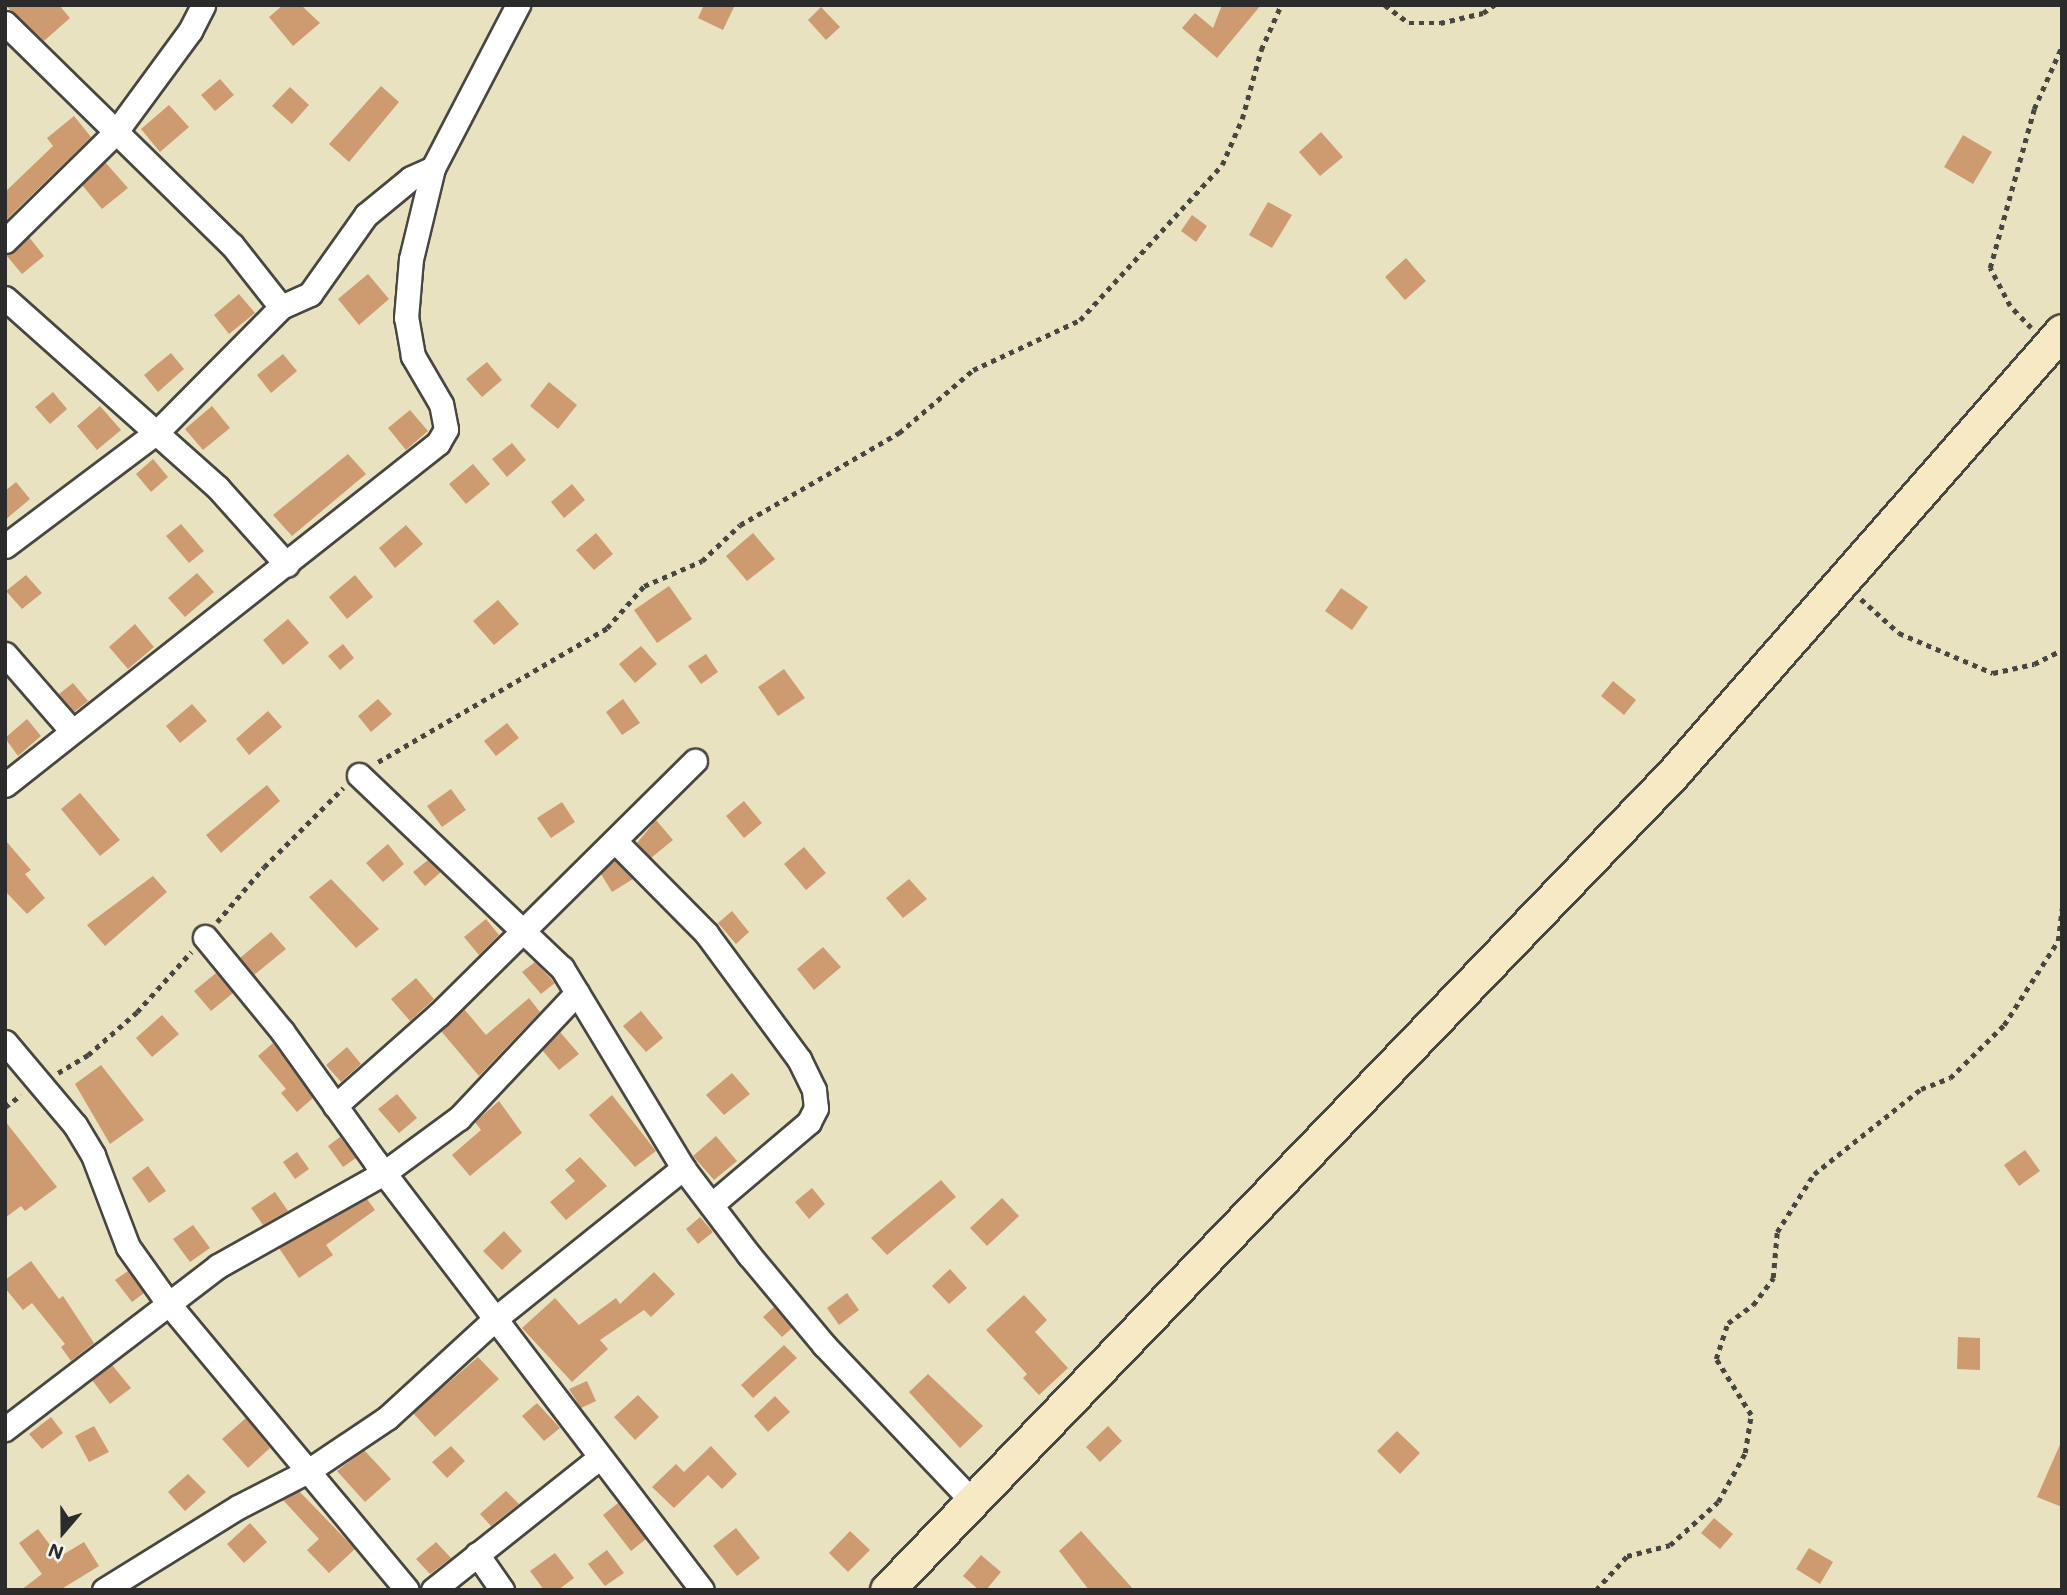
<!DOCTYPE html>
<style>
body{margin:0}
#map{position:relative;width:2067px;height:1595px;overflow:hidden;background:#e9e2c0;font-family:Mali,sans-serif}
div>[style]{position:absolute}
.building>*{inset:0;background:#ce9b70}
.path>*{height:4.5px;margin-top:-2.25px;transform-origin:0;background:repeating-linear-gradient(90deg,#484641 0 5px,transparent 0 10px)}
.roads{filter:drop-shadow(2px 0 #484641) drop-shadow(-2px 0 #484641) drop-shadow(0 2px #484641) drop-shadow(0 -2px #484641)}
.street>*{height:23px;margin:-11.5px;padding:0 11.5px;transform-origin:11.5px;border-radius:11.5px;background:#fff}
.secondary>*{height:33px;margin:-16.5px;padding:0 16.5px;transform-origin:16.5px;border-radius:16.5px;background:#f6e9c3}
span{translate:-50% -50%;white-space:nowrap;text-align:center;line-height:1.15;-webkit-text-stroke:5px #f6f6f2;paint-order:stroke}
.frame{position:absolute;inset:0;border:7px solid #2b2b2b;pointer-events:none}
.north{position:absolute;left:28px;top:1497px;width:70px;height:70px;-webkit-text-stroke:5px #f6f6f2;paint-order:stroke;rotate:200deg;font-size:19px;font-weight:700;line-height:28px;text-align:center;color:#2b2b2b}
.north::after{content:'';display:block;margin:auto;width:24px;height:32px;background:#2b2b2b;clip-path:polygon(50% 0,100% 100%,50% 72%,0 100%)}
</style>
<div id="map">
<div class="building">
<i style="clip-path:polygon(5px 5px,59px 5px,70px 18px,44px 41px)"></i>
<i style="clip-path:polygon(283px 5px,301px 5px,320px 23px,293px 46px,269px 17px)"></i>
<i style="clip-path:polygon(704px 5px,735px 5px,723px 30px,698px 18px)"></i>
<i style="clip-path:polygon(1222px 5px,1261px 5px,1217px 58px,1182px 28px,1195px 13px,1213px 28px)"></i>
<i style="clip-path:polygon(821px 7px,840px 27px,826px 40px,808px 20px)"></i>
<i style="clip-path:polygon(220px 79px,234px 95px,215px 111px,201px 95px)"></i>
<i style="clip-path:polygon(381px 86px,399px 102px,349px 162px,329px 144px)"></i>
<i style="clip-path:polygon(290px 87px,309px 105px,292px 124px,272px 106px)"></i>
<i style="clip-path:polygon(169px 105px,189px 127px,160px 152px,141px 129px)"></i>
<i style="clip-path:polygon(74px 116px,91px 137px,5px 221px,5px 192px,53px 146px,47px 138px)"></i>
<i style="clip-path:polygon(1321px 132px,1343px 157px,1320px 176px,1299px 152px)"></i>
<i style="clip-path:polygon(1963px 135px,1992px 152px,1973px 184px,1944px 167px)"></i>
<i style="clip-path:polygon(105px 162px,128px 188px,102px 209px,82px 185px)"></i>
<i style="clip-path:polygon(1268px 202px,1292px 215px,1272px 248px,1249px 235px)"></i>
<i style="clip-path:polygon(1192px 215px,1207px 226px,1196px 242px,1181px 231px)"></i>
<i style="clip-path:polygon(29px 237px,44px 256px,22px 274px,6px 255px)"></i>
<i style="clip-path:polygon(1406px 258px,1426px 281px,1405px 300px,1385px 277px)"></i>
<i style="clip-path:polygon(368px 274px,389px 299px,359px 325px,338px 299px)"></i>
<i style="clip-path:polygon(239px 294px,255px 313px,229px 334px,214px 315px)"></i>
<i style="clip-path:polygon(171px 353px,184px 369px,158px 392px,144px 375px)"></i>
<i style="clip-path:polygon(283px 354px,297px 371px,271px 393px,257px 375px)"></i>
<i style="clip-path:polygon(487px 362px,502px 380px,482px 397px,466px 379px)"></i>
<i style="clip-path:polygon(549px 382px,577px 405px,558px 429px,530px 406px)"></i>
<i style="clip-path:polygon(53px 392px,67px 409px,50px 424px,35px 407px)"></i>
<i style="clip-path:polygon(100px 406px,121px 430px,97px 450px,77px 426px)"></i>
<i style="clip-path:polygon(212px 406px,230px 428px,203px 450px,185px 429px)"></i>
<i style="clip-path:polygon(410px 410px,428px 431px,406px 450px,388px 428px)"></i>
<i style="clip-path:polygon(512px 443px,526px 460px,507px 477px,492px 459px)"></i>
<i style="clip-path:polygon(348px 454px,366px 474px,292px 536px,273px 515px)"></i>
<i style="clip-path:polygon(153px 459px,168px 477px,151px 492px,136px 474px)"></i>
<i style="clip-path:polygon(473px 464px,490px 484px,466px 504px,449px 484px)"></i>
<i style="clip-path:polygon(16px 482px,30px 499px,5px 520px,5px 491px)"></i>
<i style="clip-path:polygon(572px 484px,585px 500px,564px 518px,551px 502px)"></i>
<i style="clip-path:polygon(181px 524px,204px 551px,189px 563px,166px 536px)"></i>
<i style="clip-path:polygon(406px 525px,423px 544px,395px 568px,379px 548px)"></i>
<i style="clip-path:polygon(596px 533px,613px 554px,594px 570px,576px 550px)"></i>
<i style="clip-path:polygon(753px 533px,775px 559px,747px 581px,726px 556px)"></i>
<i style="clip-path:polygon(197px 573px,214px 592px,185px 617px,168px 598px)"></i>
<i style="clip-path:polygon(26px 575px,42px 593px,22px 609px,6px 591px)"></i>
<i style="clip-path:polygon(355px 575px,373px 597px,347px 619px,329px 597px)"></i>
<i style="clip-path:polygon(669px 586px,692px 619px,657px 643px,634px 610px)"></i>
<i style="clip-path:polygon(1341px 588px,1368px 607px,1352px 630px,1325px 611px)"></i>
<i style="clip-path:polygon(498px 600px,519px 624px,494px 645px,473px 621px)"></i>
<i style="clip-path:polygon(288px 619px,309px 643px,283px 665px,263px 640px)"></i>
<i style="clip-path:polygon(135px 624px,154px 647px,128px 669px,109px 647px)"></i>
<i style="clip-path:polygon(343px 644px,354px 658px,340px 670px,328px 656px)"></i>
<i style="clip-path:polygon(641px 646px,657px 664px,635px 683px,619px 664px)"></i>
<i style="clip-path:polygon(706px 654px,718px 672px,701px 684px,688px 666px)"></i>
<i style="clip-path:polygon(784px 669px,805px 698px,778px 716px,758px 687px)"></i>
<i style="clip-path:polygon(1613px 681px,1636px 700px,1624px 715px,1601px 696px)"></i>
<i style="clip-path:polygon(73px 683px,88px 701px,74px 712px,59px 694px)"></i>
<i style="clip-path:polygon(378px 699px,392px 714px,371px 732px,358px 716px)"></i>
<i style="clip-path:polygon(623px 699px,640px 723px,622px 735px,606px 712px)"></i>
<i style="clip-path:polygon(192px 704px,207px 721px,180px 743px,166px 726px)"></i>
<i style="clip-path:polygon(268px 711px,282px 727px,249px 755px,236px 739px)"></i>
<i style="clip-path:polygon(27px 719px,41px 736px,18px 756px,5px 738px)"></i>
<i style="clip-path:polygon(507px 723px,519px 738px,496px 756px,484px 741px)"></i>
<i style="clip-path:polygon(267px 785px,280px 801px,221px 853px,206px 835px)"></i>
<i style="clip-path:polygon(451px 789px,466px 810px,442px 827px,427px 806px)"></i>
<i style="clip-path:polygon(80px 793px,120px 840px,100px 856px,61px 809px)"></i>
<i style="clip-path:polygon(744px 801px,762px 823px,744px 838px,726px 816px)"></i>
<i style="clip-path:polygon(562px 802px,575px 822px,551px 838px,537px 818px)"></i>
<i style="clip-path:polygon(656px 820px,673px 840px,651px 858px,637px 843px)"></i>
<i style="clip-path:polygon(5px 840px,31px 870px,25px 874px,45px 898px,27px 914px,5px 891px)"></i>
<i style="clip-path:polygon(388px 844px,404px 864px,383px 882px,366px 863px)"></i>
<i style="clip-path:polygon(804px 847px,826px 873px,806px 890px,784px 864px)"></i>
<i style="clip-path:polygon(428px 860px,441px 872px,425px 886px,413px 872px)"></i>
<i style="clip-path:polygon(614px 860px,633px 879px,612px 892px,601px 874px)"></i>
<i style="clip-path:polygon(153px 876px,167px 892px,105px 946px,87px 925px)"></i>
<i style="clip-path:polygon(331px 879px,379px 929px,356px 948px,309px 897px)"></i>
<i style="clip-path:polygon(909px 879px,927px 899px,903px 918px,886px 898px)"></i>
<i style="clip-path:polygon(732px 911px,749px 932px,736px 944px,718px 923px)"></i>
<i style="clip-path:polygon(486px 919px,499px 935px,479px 955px,464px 937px)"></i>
<i style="clip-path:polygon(271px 932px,286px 949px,254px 975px,240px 958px)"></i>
<i style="clip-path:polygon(823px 947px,841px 967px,814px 990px,797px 969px)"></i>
<i style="clip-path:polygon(535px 962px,555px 983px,541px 994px,522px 972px)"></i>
<i style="clip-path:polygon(216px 973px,233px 993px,211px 1011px,194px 991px)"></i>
<i style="clip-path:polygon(416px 978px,434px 999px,410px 1021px,391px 999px)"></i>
<i style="clip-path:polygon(529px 998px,540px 1012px,479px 1076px,441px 1031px,464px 1009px,486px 1035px)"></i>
<i style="clip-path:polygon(641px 1011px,663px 1038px,646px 1052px,623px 1026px)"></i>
<i style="clip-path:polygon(162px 1015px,179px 1034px,152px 1057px,136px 1038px)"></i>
<i style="clip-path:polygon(560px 1032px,579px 1054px,559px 1070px,542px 1050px)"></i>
<i style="clip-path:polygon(273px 1043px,313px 1098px,297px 1112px,281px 1093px,286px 1089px,258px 1056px)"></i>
<i style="clip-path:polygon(347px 1047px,361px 1064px,341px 1082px,326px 1065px)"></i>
<i style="clip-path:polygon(101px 1065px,144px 1120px,110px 1144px,75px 1084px)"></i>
<i style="clip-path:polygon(732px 1073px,750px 1094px,724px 1115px,706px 1095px)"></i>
<i style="clip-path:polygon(397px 1094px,417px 1118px,399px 1133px,378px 1109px)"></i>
<i style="clip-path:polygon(612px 1095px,656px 1151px,635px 1167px,589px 1115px)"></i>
<i style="clip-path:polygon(499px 1101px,522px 1133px,470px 1176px,452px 1155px,481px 1130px,475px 1122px)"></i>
<i style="clip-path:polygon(5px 1121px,57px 1187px,25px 1211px,21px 1206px,5px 1218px)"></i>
<i style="clip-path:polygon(716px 1136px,737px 1161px,714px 1180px,693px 1156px)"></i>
<i style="clip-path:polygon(340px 1137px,356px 1158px,343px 1167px,328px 1146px)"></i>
<i style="clip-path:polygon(2025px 1150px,2040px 1171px,2019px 1186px,2004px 1165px)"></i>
<i style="clip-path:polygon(297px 1152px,309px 1169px,295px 1179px,283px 1162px)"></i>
<i style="clip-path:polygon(580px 1157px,607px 1186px,566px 1220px,550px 1202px,575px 1181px,565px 1170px)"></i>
<i style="clip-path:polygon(148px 1166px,166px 1191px,149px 1203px,132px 1178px)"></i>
<i style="clip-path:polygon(941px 1180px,956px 1197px,887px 1255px,871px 1238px)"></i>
<i style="clip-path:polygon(812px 1188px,825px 1204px,809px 1219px,795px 1202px)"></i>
<i style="clip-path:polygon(275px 1192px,288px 1211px,263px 1225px,251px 1208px)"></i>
<i style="clip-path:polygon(1002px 1198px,1019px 1216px,987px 1246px,970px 1228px)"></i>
<i style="clip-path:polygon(367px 1199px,375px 1210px,326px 1245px,333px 1255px,299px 1278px,279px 1248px)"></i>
<i style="clip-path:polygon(700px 1217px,713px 1232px,698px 1244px,686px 1229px)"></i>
<i style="clip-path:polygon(193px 1225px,210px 1248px,190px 1262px,173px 1239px)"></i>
<i style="clip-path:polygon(504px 1231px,522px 1251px,502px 1270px,483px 1251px)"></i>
<i style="clip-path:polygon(31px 1261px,59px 1299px,63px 1296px,94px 1343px,71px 1361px,61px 1347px,65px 1344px,32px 1303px,23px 1310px,5px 1288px,5px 1280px)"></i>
<i style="clip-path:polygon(950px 1269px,967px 1288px,949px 1304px,932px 1286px)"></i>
<i style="clip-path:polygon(128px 1271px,144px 1293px,132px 1302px,115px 1280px)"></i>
<i style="clip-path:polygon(654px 1272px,675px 1294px,651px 1317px,644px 1310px,600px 1340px,608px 1349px,572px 1382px,522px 1328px,555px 1298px,579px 1325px,616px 1298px,620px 1304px)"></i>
<i style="clip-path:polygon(847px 1293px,859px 1310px,839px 1325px,827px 1308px)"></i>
<i style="clip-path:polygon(1024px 1295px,1047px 1320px,1035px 1332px,1068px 1368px,1039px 1395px,1023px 1378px,1027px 1374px,986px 1330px)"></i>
<i style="clip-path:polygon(774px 1307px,792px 1328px,782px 1337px,763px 1317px)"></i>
<i style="clip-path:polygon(1958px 1337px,1980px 1338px,1980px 1370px,1957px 1369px)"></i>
<i style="clip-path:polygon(784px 1345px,797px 1358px,753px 1398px,741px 1385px)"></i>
<i style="clip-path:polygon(478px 1357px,499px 1379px,435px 1437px,413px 1413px)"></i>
<i style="clip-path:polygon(112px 1365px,131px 1388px,110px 1404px,92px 1380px)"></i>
<i style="clip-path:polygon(928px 1374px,983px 1426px,960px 1448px,909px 1392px)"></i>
<i style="clip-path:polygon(587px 1381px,596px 1401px,581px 1408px,569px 1389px)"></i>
<i style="clip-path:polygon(638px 1395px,659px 1417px,635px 1440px,614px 1417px)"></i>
<i style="clip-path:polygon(775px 1396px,790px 1412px,768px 1432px,754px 1416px)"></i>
<i style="clip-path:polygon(537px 1403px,560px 1428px,544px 1441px,522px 1416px)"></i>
<i style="clip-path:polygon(51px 1417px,63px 1433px,42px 1449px,29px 1434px)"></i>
<i style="clip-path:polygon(246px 1418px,270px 1448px,248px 1468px,222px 1439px)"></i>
<i style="clip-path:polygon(94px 1426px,109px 1452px,89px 1462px,75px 1436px)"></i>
<i style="clip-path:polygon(1108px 1426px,1122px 1441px,1100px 1462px,1086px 1447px)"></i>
<i style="clip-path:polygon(1397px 1431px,1420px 1453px,1400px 1474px,1377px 1451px)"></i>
<i style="clip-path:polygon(2062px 1440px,2062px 1507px,2037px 1497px)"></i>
<i style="clip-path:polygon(451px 1446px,465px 1461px,447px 1478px,432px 1462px)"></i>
<i style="clip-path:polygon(711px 1446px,737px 1474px,722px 1489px,708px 1475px,674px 1508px,652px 1487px,676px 1464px,684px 1472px)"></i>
<i style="clip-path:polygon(364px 1450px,391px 1479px,365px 1502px,337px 1471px)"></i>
<i style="clip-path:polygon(188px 1474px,206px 1492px,185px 1511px,168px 1492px)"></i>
<i style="clip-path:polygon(299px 1491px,355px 1549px,329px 1573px,307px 1550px,319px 1539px,283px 1500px)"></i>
<i style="clip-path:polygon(506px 1491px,519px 1504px,491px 1526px,480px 1514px)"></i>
<i style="clip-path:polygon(618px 1503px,646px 1539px,631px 1551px,603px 1515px)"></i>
<i style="clip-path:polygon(1714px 1518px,1733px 1534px,1720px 1549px,1701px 1533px)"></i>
<i style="clip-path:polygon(250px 1523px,267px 1542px,244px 1563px,227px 1544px)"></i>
<i style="clip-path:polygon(736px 1528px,760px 1558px,737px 1576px,713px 1546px)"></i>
<i style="clip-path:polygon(38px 1529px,59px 1557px,84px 1542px,99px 1566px,60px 1590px,21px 1590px,42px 1574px,19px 1543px)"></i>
<i style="clip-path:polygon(850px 1531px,870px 1550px,848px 1572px,829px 1553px)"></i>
<i style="clip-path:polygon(1081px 1531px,1134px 1590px,1089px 1590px,1059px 1551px)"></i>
<i style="clip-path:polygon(436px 1542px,451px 1558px,430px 1574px,416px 1559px)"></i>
<i style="clip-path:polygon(1809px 1548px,1833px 1562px,1820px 1584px,1796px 1569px)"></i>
<i style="clip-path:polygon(607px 1550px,624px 1573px,605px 1586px,588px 1564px)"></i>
<i style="clip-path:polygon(555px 1553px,574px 1578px,558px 1590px,544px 1590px,530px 1571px)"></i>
<i style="clip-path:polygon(981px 1555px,1001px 1572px,986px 1590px,979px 1590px,963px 1576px)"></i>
</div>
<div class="path">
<i style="left:1385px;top:5px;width:30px;rotate:37deg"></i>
<i style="left:1409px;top:23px;width:31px"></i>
<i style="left:1440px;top:23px;width:44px;rotate:-13.1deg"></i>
<i style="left:1483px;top:13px;width:14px;rotate:-36deg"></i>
<i style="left:2031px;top:328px;width:30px;rotate:-134deg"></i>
<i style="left:2010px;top:306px;width:43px;rotate:-117.8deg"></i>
<i style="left:1990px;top:268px;width:165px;rotate:-74.5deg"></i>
<i style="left:2034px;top:109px;width:69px;rotate:-66deg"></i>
<i style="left:1861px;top:599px;width:51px;rotate:41.8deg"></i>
<i style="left:1899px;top:633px;width:102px;rotate:23.1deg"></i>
<i style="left:1993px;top:673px;width:42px;rotate:-12.4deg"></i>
<i style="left:2034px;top:664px;width:31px;rotate:-27deg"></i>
<i style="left:378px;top:762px;width:265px;rotate:-30.3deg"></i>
<i style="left:607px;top:628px;width:56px;rotate:-48.6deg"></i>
<i style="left:644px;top:586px;width:63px;rotate:-23.3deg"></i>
<i style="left:702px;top:561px;width:52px;rotate:-43.5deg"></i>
<i style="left:740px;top:525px;width:184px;rotate:-30.1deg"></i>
<i style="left:899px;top:433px;width:97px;rotate:-40.4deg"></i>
<i style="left:973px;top:370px;width:118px;rotate:-25deg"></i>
<i style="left:1080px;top:320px;width:210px;rotate:-47.5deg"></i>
<i style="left:1222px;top:165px;width:50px;rotate:-66.5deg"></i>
<i style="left:1242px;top:119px;width:72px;rotate:-74.6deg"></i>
<i style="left:1261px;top:50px;width:49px;rotate:-66deg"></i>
<i style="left:217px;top:922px;width:72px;rotate:-49.5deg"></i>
<i style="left:264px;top:867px;width:112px;rotate:-45deg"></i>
<i style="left:58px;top:1073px;width:35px;rotate:-31deg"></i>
<i style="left:88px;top:1055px;width:65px;rotate:-41.3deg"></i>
<i style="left:137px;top:1012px;width:81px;rotate:-48deg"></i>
<i style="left:5px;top:1107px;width:20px;rotate:-37deg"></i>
<i style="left:1596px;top:1590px;width:46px;rotate:-47.6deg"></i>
<i style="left:1627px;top:1556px;width:44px;rotate:-14.3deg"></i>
<i style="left:1670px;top:1545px;width:64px;rotate:-41.9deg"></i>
<i style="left:1718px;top:1502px;width:56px;rotate:-61.1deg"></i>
<i style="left:1745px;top:1453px;width:38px;rotate:-81deg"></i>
<i style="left:1751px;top:1415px;width:66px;rotate:-122deg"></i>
<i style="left:1716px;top:1359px;width:38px;rotate:-72deg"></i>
<i style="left:1728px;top:1323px;width:31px;rotate:-36deg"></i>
<i style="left:1753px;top:1305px;width:34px;rotate:-53deg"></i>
<i style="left:1773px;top:1278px;width:46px;rotate:-85deg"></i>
<i style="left:1777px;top:1232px;width:69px;rotate:-57.5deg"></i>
<i style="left:1814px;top:1174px;width:137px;rotate:-38.5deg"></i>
<i style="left:1921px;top:1089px;width:31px;rotate:-21deg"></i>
<i style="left:1950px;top:1078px;width:76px;rotate:-44.5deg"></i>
<i style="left:2004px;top:1025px;width:100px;rotate:-57.3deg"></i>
<i style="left:2058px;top:941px;width:33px;rotate:-83deg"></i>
</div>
<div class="roads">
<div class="street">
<i style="left:5px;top:23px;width:318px;rotate:44.4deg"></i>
<i style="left:232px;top:245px;width:79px;rotate:51.7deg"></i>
<i style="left:5px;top:241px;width:154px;rotate:-44.5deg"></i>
<i style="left:115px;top:133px;width:127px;rotate:-53.7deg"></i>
<i style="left:190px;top:31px;width:29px;rotate:-63deg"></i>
<i style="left:5px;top:298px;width:285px;rotate:41.7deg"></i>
<i style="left:218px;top:488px;width:103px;rotate:48.1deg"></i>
<i style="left:5px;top:546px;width:190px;rotate:-36.9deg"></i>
<i style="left:157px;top:432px;width:176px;rotate:-45.2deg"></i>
<i style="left:281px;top:307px;width:32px;rotate:-24deg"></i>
<i style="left:310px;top:294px;width:97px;rotate:-54.7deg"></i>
<i style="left:366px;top:215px;width:58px;rotate:-39.4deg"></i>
<i style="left:411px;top:178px;width:24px;rotate:-24deg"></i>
<i style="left:5px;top:654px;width:101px;rotate:49deg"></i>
<i style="left:359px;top:775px;width:280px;rotate:43.6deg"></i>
<i style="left:562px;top:968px;width:234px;rotate:58.8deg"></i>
<i style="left:683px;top:1168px;width:109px;rotate:52.8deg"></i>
<i style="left:749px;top:1255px;width:117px;rotate:50.2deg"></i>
<i style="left:824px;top:1345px;width:216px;rotate:46.5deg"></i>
<i style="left:5px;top:785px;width:552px;rotate:-38.3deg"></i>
<i style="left:438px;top:443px;width:16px;rotate:-60deg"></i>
<i style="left:446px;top:429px;width:25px;rotate:-101deg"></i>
<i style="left:441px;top:404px;width:56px;rotate:-120.3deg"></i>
<i style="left:413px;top:356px;width:39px;rotate:-100deg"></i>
<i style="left:406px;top:318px;width:59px;rotate:-85.2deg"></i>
<i style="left:411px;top:259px;width:94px;rotate:-76.4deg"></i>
<i style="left:433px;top:168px;width:184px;rotate:-62.5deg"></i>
<i style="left:616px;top:842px;width:128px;rotate:45.3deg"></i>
<i style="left:706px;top:933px;width:157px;rotate:53.6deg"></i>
<i style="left:799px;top:1059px;width:34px;rotate:64deg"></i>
<i style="left:814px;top:1090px;width:18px;rotate:84deg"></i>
<i style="left:816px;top:1108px;width:16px;rotate:117deg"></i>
<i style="left:809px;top:1122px;width:128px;rotate:139.7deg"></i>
<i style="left:205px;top:937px;width:122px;rotate:50.7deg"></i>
<i style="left:282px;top:1031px;width:160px;rotate:54.4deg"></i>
<i style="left:375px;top:1161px;width:539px;rotate:52.68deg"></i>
<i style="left:5px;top:1042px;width:109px;rotate:49.9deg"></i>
<i style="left:75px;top:1125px;width:35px;rotate:59deg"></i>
<i style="left:93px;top:1155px;width:98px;rotate:69.2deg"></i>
<i style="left:128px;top:1247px;width:69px;rotate:54.5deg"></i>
<i style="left:168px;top:1303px;width:373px;rotate:50.2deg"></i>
<i style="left:335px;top:1106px;width:139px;rotate:-41.5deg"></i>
<i style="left:439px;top:1014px;width:360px;rotate:-44.7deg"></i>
<i style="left:5px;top:1429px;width:268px;rotate:-37.4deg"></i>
<i style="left:218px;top:1266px;width:190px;rotate:-29.3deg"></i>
<i style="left:384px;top:1173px;width:93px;rotate:-36.3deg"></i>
<i style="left:459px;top:1118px;width:172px;rotate:-46.7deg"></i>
<i style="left:477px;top:1554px;width:44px;rotate:55.2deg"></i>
<i style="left:104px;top:1590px;width:158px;rotate:-31.8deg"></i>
<i style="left:238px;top:1507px;width:79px;rotate:-27.2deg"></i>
<i style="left:308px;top:1471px;width:95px;rotate:-33.9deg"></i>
<i style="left:387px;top:1418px;width:148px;rotate:-42.5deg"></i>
<i style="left:496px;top:1318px;width:240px;rotate:-38.7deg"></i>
<i style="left:433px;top:1590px;width:213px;rotate:-38.5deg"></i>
</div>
<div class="secondary">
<i style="left:887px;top:1590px;width:1130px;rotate:-46.08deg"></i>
<i style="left:1671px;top:776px;width:592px;rotate:-48.7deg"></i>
</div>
</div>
<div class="frame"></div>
<div class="north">N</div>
</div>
